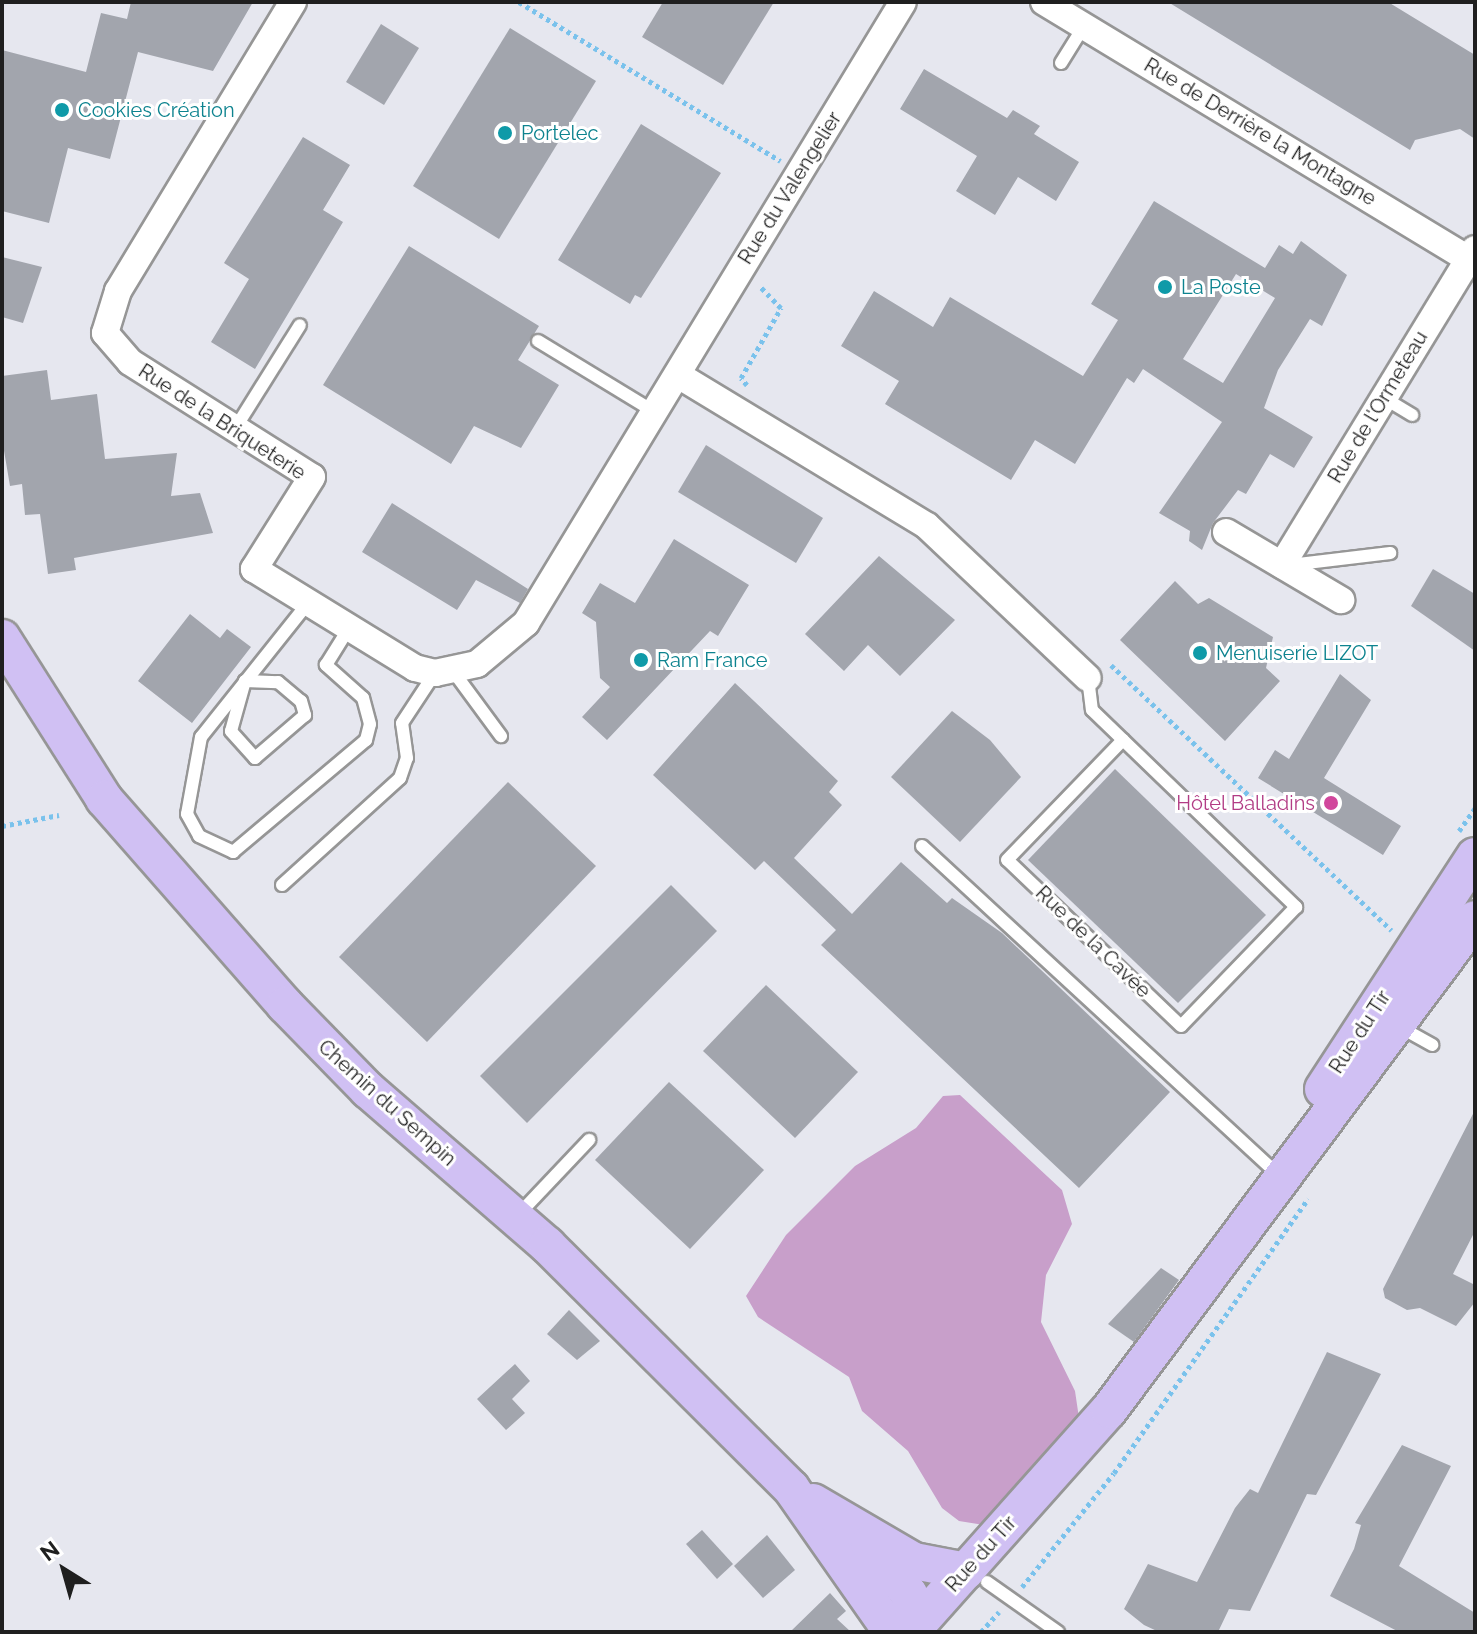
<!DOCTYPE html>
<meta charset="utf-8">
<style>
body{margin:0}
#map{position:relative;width:1477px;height:1634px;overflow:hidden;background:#e6e7ef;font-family:Raleway,sans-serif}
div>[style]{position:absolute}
.forest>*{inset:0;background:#c89fca}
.building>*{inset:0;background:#a2a5ad}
.path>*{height:5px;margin-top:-2.5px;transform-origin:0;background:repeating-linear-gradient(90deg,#7ac2ec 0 4px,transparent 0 8px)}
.roads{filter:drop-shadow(2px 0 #969696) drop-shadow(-2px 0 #969696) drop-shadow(0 2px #969696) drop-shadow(0 -2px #969696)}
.lane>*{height:12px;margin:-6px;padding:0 6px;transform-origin:6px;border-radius:6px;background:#fff}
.street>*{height:26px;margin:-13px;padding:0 13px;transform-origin:13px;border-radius:13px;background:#fff}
.secondary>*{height:36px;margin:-18px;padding:0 18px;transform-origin:18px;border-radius:18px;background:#d0c0f3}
.dots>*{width:22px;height:22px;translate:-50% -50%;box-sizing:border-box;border:4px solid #fff;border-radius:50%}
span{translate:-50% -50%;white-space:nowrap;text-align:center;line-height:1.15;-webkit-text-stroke:6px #fff;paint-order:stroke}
.culture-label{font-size:20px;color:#0d838f}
.left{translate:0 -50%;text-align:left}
.street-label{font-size:20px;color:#1f1f1f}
.hotel-label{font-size:20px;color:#b23c85}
.right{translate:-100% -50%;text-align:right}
.frame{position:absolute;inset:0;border:4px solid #1f1f1f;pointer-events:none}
.north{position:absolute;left:24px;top:1530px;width:80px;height:80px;-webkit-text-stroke:6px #fff;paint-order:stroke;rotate:323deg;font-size:22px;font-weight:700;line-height:32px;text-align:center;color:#1f1f1f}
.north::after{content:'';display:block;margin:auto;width:28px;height:36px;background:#1f1f1f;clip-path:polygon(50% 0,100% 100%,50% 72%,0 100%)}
</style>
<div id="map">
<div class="forest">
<i style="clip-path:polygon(960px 1095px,1062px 1190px,1072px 1224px,1046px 1275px,1041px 1322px,1075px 1391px,1079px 1418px,984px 1525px,959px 1521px,942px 1508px,908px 1451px,862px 1411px,849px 1377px,758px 1317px,746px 1296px,786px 1235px,855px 1166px,916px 1128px,943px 1096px)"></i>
</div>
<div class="building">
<i style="clip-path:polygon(131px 2px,253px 2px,213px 71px,138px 52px,110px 159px,68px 148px,49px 223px,2px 211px,2px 50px,86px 72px,101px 13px,127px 19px)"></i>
<i style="clip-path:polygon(663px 2px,774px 2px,723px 85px,642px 37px)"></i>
<i style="clip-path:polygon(1168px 2px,1388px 2px,1475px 55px,1475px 139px,1460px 129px,1415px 140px,1410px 150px)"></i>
<i style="clip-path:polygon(381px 24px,419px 48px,384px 105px,346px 82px)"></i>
<i style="clip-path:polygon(510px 28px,596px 81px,499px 239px,413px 186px)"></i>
<i style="clip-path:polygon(924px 69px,1007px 118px,1013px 110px,1040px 126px,1034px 134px,1079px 162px,1056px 201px,1018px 177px,995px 215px,956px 191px,977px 156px,900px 109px)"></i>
<i style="clip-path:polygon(641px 124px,721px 173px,641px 298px,635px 295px,630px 304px,558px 260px)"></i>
<i style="clip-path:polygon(303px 137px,350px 165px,323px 210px,343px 222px,255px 369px,211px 342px,249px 279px,224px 263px)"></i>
<i style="clip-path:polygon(evenodd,1154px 201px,1265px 268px,1279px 245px,1293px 254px,1301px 241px,1347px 275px,1322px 326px,1310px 319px,1278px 370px,1264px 408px,1313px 437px,1294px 468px,1270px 454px,1246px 494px,1238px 490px,1213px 523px,1202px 550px,1189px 541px,1190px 531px,1159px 513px,1222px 422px,1143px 369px,1134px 383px,1127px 378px,1075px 464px,1035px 440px,1011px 480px,885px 404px,899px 381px,841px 346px,874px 291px,933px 327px,950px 297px,1083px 376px,1118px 320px,1091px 304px,1154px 201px,1236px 274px,1275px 298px,1223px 383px,1183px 359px,1236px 274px)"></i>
<i style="clip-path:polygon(409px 246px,539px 326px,518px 360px,559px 385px,521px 448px,474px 426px,451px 464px,323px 385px)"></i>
<i style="clip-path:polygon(2px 257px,42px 267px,23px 323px,2px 317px)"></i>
<i style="clip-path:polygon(47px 370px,51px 400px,97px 394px,105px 459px,177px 453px,171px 496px,200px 493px,213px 533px,74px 558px,76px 570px,48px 574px,40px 514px,25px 515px,22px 484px,10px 486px,2px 439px,2px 376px)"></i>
<i style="clip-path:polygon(706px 445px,823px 518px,796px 563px,678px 492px)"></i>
<i style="clip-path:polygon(392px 503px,528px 589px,520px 603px,476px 580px,457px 610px,362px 552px)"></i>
<i style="clip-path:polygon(674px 539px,749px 585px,718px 636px,710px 631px,607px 740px,582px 717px,610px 687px,600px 678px,596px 622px,582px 613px,600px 583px,635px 603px)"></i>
<i style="clip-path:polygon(879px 556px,955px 620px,900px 676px,868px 645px,844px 671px,805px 634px)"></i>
<i style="clip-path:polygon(1433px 569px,1475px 594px,1475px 651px,1411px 606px)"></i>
<i style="clip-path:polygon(1175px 581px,1198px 604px,1209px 598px,1273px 637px,1266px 668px,1280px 681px,1225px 741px,1120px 640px)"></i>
<i style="clip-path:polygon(190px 614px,220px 638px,227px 629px,251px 647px,192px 723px,138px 681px)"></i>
<i style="clip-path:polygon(1340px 674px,1371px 700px,1324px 778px,1401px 826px,1383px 855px,1258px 778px,1275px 750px,1289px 759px)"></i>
<i style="clip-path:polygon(735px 683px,838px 781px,829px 792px,842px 805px,794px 858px,852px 914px,901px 862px,947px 903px,952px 898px,1002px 933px,1170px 1092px,1079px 1188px,821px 945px,836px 930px,764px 861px,755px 870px,653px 775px)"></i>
<i style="clip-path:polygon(952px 711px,990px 740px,1021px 777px,960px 842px,891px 777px)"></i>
<i style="clip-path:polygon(1115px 769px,1266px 915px,1178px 1003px,1028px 860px)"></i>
<i style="clip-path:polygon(508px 782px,596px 866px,427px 1042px,339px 957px)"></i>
<i style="clip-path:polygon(671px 885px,717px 931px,527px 1123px,480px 1076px)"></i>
<i style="clip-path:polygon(766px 985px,858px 1072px,795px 1138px,703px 1051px)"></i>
<i style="clip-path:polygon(669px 1082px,764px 1170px,690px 1249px,595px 1160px)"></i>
<i style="clip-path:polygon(1475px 1110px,1475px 1231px,1453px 1274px,1475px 1285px,1475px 1302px,1456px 1326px,1420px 1308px,1407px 1310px,1385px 1298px,1383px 1289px)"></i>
<i style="clip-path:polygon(1161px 1268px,1179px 1280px,1134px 1342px,1108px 1324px)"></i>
<i style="clip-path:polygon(569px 1310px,600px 1341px,577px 1360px,547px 1334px)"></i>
<i style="clip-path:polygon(1327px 1352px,1381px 1374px,1316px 1495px,1307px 1494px,1250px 1611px,1229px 1609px,1218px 1632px,1159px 1632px,1144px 1625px,1124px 1609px,1148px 1564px,1197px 1582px,1235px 1508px,1250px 1489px,1258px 1493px)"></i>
<i style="clip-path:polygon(515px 1364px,530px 1381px,512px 1399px,525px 1413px,506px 1430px,477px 1399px)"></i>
<i style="clip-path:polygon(1402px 1445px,1451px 1466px,1399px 1566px,1475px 1613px,1475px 1632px,1399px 1632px,1330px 1596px,1354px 1549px,1361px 1525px,1355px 1523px)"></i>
<i style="clip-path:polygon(702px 1530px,733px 1564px,717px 1579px,686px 1544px)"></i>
<i style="clip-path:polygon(767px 1535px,795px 1570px,763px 1598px,734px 1566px)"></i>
<i style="clip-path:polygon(830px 1593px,846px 1611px,837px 1619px,851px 1632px,790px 1632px)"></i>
</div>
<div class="path">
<i style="left:519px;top:2px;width:306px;rotate:31.3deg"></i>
<i style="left:747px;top:385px;width:9px;rotate:-131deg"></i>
<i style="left:741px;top:378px;width:81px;rotate:-60.3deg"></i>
<i style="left:781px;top:308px;width:30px;rotate:-134deg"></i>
<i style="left:1111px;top:665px;width:386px;rotate:43.4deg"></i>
<i style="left:2px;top:826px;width:58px;rotate:-10.9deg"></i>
<i style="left:1459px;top:831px;width:28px;rotate:-55deg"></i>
<i style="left:1022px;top:1587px;width:146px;rotate:-51.1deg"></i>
<i style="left:1114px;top:1473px;width:336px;rotate:-54.7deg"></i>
<i style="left:981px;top:1632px;width:27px;rotate:-48deg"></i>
</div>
<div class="roads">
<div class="lane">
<i style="left:1061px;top:63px;width:44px;rotate:-58.1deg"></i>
<i style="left:538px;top:341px;width:137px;rotate:31.3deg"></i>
<i style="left:1384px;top:398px;width:33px;rotate:31deg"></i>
<i style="left:236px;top:427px;width:120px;rotate:-57.9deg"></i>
<i style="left:1290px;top:565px;width:101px;rotate:-6.8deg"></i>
<i style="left:308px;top:603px;width:171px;rotate:128.6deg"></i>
<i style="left:201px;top:737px;width:78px;rotate:100.3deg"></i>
<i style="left:187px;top:814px;width:25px;rotate:61deg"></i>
<i style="left:199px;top:836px;width:38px;rotate:25deg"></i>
<i style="left:233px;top:852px;width:174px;rotate:-40.1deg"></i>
<i style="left:366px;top:740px;width:16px;rotate:-76deg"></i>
<i style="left:370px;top:724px;width:27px;rotate:-105deg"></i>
<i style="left:363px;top:698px;width:50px;rotate:-138.3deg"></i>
<i style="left:326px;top:665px;width:44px;rotate:-58.1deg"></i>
<i style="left:453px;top:671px;width:81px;rotate:53.6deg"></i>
<i style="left:1088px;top:678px;width:32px;rotate:83deg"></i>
<i style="left:1092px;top:710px;width:284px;rotate:44deg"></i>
<i style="left:1296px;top:907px;width:165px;rotate:134deg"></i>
<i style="left:1181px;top:1026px;width:240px;rotate:-136.3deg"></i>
<i style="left:1007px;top:860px;width:167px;rotate:-46deg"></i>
<i style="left:245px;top:681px;width:33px;rotate:2deg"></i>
<i style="left:278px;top:682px;width:30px;rotate:40deg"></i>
<i style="left:301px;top:701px;width:15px;rotate:74deg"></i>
<i style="left:305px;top:715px;width:66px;rotate:139.3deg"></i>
<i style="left:255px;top:758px;width:36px;rotate:-132deg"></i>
<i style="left:231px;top:731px;width:52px;rotate:-74.4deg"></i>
<i style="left:922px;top:846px;width:478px;rotate:42.7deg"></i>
<i style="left:282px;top:885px;width:159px;rotate:-42.2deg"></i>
<i style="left:400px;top:778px;width:21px;rotate:-71deg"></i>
<i style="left:407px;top:758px;width:35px;rotate:-98deg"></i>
<i style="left:402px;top:723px;width:60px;rotate:-56.6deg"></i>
<i style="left:1400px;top:1027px;width:37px;rotate:29deg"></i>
<i style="left:517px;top:1216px;width:105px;rotate:-46.5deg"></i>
<i style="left:987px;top:1582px;width:87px;rotate:35.2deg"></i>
</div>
<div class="street">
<i style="left:293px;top:2px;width:338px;rotate:121.2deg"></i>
<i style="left:118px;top:291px;width:44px;rotate:107.2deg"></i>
<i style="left:105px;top:333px;width:38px;rotate:49deg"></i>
<i style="left:130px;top:362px;width:215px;rotate:32.3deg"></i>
<i style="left:312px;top:477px;width:109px;rotate:122.2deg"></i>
<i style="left:254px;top:569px;width:189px;rotate:31.6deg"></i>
<i style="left:415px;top:668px;width:21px;rotate:14deg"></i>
<i style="left:435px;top:673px;width:43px;rotate:-12.1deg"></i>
<i style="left:477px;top:664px;width:64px;rotate:-39.9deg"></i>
<i style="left:526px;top:623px;width:726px;rotate:-58.74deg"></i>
<i style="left:1044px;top:2px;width:504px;rotate:31.2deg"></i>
<i style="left:678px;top:375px;width:291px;rotate:31.2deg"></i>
<i style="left:927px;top:526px;width:221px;rotate:43.4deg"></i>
<i style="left:1226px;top:532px;width:134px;rotate:30.6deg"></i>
<i style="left:1282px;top:565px;width:370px;rotate:-58.6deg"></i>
</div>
<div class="secondary">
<i style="left:2px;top:638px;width:191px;rotate:57.6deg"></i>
<i style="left:104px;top:799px;width:274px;rotate:48.7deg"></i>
<i style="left:285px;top:1005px;width:119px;rotate:45.7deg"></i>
<i style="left:368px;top:1090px;width:237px;rotate:40.9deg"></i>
<i style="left:547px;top:1245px;width:344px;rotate:44.9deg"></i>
<i style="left:791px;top:1488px;width:176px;rotate:55deg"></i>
<i style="left:1323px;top:1089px;width:278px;rotate:-56.9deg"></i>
<i style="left:813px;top:1502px;width:117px;rotate:30.3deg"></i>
<i style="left:914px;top:1561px;width:53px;rotate:10.9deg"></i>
<i style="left:869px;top:1544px;width:64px;rotate:51.3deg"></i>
<i style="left:909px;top:1594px;width:39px;rotate:75deg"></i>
<i style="left:911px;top:1632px;width:297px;rotate:-48.3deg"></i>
<i style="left:1109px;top:1410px;width:612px;rotate:-53.3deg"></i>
</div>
</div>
<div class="dots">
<i style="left:62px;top:110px;background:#0f9aa8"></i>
<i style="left:505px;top:133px;background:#0f9aa8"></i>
<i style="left:1165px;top:287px;background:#0f9aa8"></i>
<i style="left:1200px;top:653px;background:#0f9aa8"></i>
<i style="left:641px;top:660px;background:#0f9aa8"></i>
<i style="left:1331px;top:803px;background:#d1479c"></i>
</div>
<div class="culture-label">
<span class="left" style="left:78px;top:110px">Cookies Création</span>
<span class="left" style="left:521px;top:133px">Portelec</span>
<span class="left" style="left:1181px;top:287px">La Poste</span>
<span class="left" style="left:1216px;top:653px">Menuiserie LIZOT</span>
<span class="left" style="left:657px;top:660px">Ram France</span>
</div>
<div class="street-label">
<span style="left:1260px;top:132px;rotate:31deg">Rue de Derrière la Montagne</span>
<span style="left:790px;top:188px;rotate:-58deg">Rue du Valengelier</span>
<span style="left:1378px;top:407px;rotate:-59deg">Rue de l'Ormeteau</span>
<span style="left:222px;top:422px;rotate:33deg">Rue de la Briqueterie</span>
<span style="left:1093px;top:942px;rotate:44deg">Rue de la Cavée</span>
<span style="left:1360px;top:1032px;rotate:-57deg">Rue du Tir</span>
<span style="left:387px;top:1103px;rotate:42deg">Chemin du Sempin</span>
<span style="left:981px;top:1554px;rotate:-48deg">Rue du Tir</span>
</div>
<div class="hotel-label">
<span class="right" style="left:1315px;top:803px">Hôtel Balladins</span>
</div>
<div class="frame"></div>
<div class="north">N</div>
</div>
